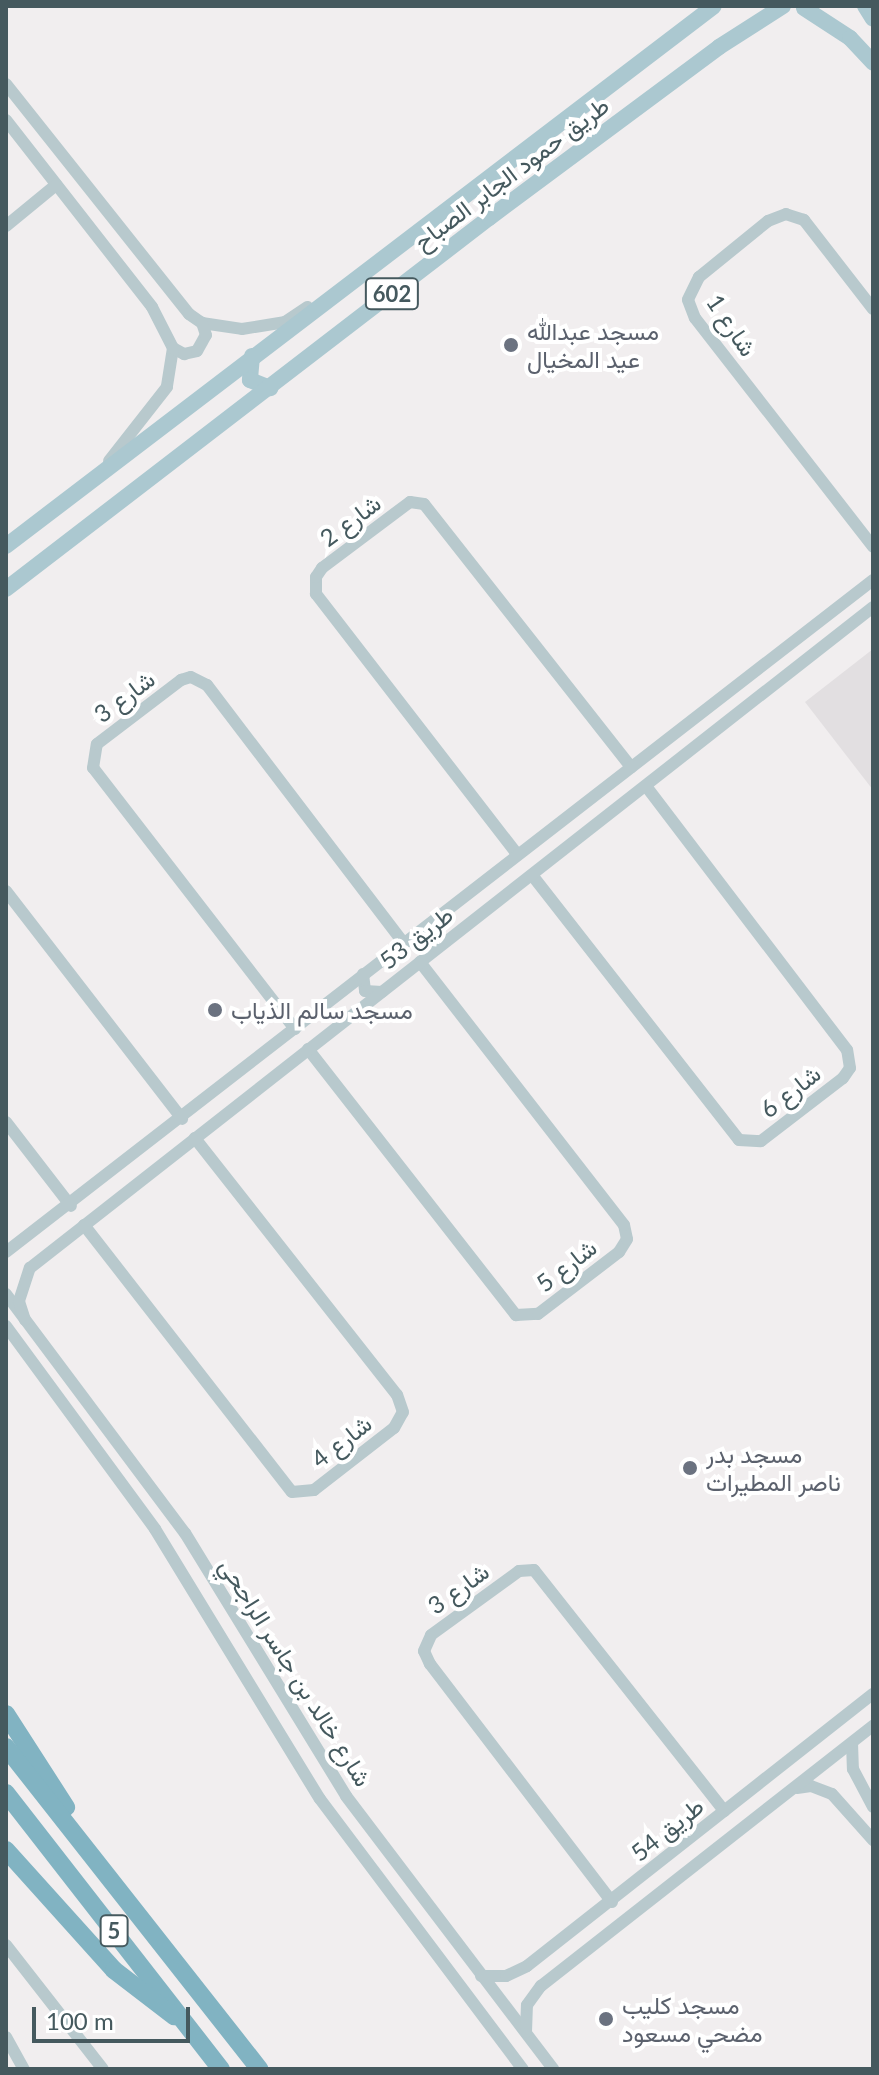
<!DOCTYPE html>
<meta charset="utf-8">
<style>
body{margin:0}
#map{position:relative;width:879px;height:2075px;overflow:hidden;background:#f1eeef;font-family:Lato,Vazirmatn,sans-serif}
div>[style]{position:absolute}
.education>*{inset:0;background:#e2dfe1}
.minor>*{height:12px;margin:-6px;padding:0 6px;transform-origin:6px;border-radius:6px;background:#b8c9cd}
.major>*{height:16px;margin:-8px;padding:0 8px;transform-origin:8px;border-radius:8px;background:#abc8d0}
.highway>*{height:18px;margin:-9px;padding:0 9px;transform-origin:9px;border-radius:9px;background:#81b3c2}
.dots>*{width:22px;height:22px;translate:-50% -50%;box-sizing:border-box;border:4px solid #fff;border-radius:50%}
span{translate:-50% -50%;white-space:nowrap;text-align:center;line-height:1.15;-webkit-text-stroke:8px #fff;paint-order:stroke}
.shield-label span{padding:2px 6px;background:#fff;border:2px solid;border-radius:6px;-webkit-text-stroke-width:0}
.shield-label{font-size:22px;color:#45595e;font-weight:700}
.street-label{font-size:24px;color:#45595e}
.worship-label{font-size:24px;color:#5b616d}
.left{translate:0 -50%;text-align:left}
.frame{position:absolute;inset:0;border:8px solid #45595e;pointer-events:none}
.scale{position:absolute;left:32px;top:2007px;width:158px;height:36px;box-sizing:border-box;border:4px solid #45595e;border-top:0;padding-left:10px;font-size:24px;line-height:28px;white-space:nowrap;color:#45595e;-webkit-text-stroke:6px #fff;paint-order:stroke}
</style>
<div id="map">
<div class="education">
<i style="clip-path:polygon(873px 649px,873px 790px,805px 702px)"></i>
</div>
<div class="minor">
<i style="left:6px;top:84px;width:294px;rotate:51.5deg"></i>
<i style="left:189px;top:314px;width:16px;rotate:35deg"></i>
<i style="left:202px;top:323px;width:40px;rotate:8.5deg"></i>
<i style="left:242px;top:329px;width:44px;rotate:-9.2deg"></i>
<i style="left:285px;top:322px;width:27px;rotate:-34deg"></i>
<i style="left:6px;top:120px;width:237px;rotate:52deg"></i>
<i style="left:152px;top:307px;width:46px;rotate:62.9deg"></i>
<i style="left:173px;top:348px;width:39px;rotate:99deg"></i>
<i style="left:167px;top:387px;width:94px;rotate:128.1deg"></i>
<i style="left:6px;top:226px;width:65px;rotate:-39.4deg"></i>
<i style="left:873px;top:309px;width:113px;rotate:-127.8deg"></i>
<i style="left:804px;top:220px;width:19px;rotate:-162deg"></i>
<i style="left:786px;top:214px;width:19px;rotate:159deg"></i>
<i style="left:768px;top:221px;width:89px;rotate:140.9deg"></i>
<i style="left:699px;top:277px;width:25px;rotate:116deg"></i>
<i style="left:688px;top:300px;width:19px;rotate:69deg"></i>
<i style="left:695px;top:318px;width:290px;rotate:52.1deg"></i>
<i style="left:173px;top:348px;width:13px;rotate:29deg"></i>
<i style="left:184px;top:354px;width:13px;rotate:-13deg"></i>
<i style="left:197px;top:351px;width:18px;rotate:-61deg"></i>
<i style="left:206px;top:335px;width:13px;rotate:-108deg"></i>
<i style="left:517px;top:854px;width:329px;rotate:-127.7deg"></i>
<i style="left:316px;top:594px;width:17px;rotate:-90deg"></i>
<i style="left:316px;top:577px;width:11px;rotate:-56deg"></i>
<i style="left:322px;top:568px;width:110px;rotate:-36.9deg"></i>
<i style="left:410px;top:502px;width:14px;rotate:8deg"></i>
<i style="left:424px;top:504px;width:335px;rotate:51.8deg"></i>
<i style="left:532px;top:875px;width:336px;rotate:52deg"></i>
<i style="left:739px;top:1140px;width:22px;rotate:3deg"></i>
<i style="left:761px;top:1141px;width:103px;rotate:-37.5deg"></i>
<i style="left:843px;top:1078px;width:12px;rotate:-55deg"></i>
<i style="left:850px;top:1068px;width:18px;rotate:-99deg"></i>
<i style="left:847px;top:1050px;width:332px;rotate:-127.3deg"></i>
<i style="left:6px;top:891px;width:288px;rotate:52.3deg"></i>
<i style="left:363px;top:974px;width:17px;rotate:83deg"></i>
<i style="left:365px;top:991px;width:17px;rotate:3deg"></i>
<i style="left:295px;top:1029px;width:330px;rotate:-127.7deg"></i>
<i style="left:93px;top:768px;width:24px;rotate:-81deg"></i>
<i style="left:97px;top:744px;width:106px;rotate:-37.3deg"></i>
<i style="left:181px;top:680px;width:10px;rotate:-17deg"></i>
<i style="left:191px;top:677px;width:18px;rotate:27deg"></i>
<i style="left:207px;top:685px;width:323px;rotate:52.7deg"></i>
<i style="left:308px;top:1049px;width:338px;rotate:52deg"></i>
<i style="left:516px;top:1315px;width:22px;rotate:-3deg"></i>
<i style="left:538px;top:1314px;width:102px;rotate:-37.4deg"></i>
<i style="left:619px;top:1252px;width:15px;rotate:-58deg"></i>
<i style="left:627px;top:1239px;width:14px;rotate:-102deg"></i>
<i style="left:624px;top:1225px;width:333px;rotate:-127.8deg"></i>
<i style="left:6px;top:1122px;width:106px;rotate:52.3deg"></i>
<i style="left:84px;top:1225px;width:338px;rotate:52.1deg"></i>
<i style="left:292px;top:1492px;width:22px;rotate:-5deg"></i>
<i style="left:314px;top:1490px;width:101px;rotate:-37.8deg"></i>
<i style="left:394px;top:1428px;width:18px;rotate:-61deg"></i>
<i style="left:403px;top:1412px;width:18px;rotate:-109deg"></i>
<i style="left:397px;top:1395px;width:327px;rotate:-128.2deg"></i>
<i style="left:6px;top:1252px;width:1097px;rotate:-37.78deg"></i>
<i style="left:6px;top:1294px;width:299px;rotate:53.2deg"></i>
<i style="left:185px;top:1533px;width:308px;rotate:58.5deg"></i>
<i style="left:346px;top:1796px;width:343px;rotate:52.8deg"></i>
<i style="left:25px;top:1320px;width:20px;rotate:-108deg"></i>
<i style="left:19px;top:1301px;width:35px;rotate:-72deg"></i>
<i style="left:30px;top:1268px;width:1071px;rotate:-38.1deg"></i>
<i style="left:6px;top:1326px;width:252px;rotate:53.7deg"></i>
<i style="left:155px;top:1529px;width:316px;rotate:58.6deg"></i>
<i style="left:320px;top:1799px;width:338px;rotate:53.1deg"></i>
<i style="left:852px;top:1743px;width:26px;rotate:88deg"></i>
<i style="left:853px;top:1769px;width:43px;rotate:62.2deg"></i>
<i style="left:797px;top:1788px;width:14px;rotate:-8deg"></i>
<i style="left:811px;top:1786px;width:22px;rotate:21deg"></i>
<i style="left:832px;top:1794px;width:62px;rotate:48.3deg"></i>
<i style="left:612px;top:1902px;width:300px;rotate:-127.4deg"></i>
<i style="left:430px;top:1664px;width:14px;rotate:-115deg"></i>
<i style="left:424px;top:1651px;width:17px;rotate:-66deg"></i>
<i style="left:431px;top:1635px;width:109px;rotate:-36deg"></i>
<i style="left:519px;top:1571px;width:15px;rotate:-4deg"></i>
<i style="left:534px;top:1570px;width:307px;rotate:51.7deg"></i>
<i style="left:6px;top:1945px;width:157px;rotate:52deg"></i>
<i style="left:481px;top:1976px;width:25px"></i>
<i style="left:506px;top:1976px;width:23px;rotate:-25deg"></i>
<i style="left:527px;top:1966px;width:440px;rotate:-38.2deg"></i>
<i style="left:526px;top:2032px;width:27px;rotate:-88deg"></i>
<i style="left:527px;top:2005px;width:24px;rotate:-54deg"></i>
<i style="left:541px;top:1986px;width:422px;rotate:-38.1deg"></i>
<i style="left:6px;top:2037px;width:37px;rotate:61deg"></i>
</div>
<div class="major">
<i style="left:865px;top:6px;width:15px;rotate:58deg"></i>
<i style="left:804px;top:8px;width:55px;rotate:33.1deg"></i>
<i style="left:850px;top:38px;width:34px;rotate:47deg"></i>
<i style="left:252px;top:356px;width:24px;rotate:95deg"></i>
<i style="left:250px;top:380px;width:22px;rotate:22deg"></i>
<i style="left:6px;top:546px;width:890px;rotate:-37.33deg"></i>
<i style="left:6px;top:589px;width:609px;rotate:-37.53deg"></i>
<i style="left:489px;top:218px;width:287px;rotate:-36.6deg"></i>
<i style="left:719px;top:47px;width:76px;rotate:-32.6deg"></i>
</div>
<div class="highway">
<i style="left:6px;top:1714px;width:111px;rotate:57.2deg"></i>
<i style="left:6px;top:1747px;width:410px;rotate:51.8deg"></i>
<i style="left:6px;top:1793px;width:350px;rotate:52.1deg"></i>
<i style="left:6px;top:1850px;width:161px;rotate:48deg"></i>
<i style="left:114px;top:1970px;width:76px;rotate:37.5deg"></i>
</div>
<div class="dots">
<i style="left:511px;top:345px;background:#6b7280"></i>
<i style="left:215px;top:1010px;background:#6b7280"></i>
<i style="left:690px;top:1468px;background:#6b7280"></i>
<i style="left:606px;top:2019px;background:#6b7280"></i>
</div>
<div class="shield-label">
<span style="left:392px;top:294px">602</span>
<span style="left:114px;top:1931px">5</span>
</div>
<div class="street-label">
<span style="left:511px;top:173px;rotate:-37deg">طريق حمود الجابر الصباح</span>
<span style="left:732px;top:325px;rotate:56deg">شارع 1</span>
<span style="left:350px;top:520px;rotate:-37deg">شارع 2</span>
<span style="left:124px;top:696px;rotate:-37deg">شارع 3</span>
<span style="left:416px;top:937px;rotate:-38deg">طريق 53</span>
<span style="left:790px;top:1091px;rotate:-38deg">شارع 6</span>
<span style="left:566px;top:1265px;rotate:-38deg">شارع 5</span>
<span style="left:341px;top:1441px;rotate:-38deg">شارع 4</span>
<span style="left:458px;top:1588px;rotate:-36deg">شارع 3</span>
<span style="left:296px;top:1672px;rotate:58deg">شارع خالد بن جاسر الراجحي</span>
<span style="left:667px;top:1829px;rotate:-39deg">طريق 54</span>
</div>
<div class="worship-label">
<span class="left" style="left:527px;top:345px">مسجد عبدالله<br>عيد المخيال</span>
<span class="left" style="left:231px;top:1010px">مسجد سالم الذياب</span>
<span class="left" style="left:706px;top:1468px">مسجد بدر<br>ناصر المطيرات</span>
<span class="left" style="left:622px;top:2019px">مسجد كليب<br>مضحي مسعود</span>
</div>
<div class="frame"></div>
<div class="scale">100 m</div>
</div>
